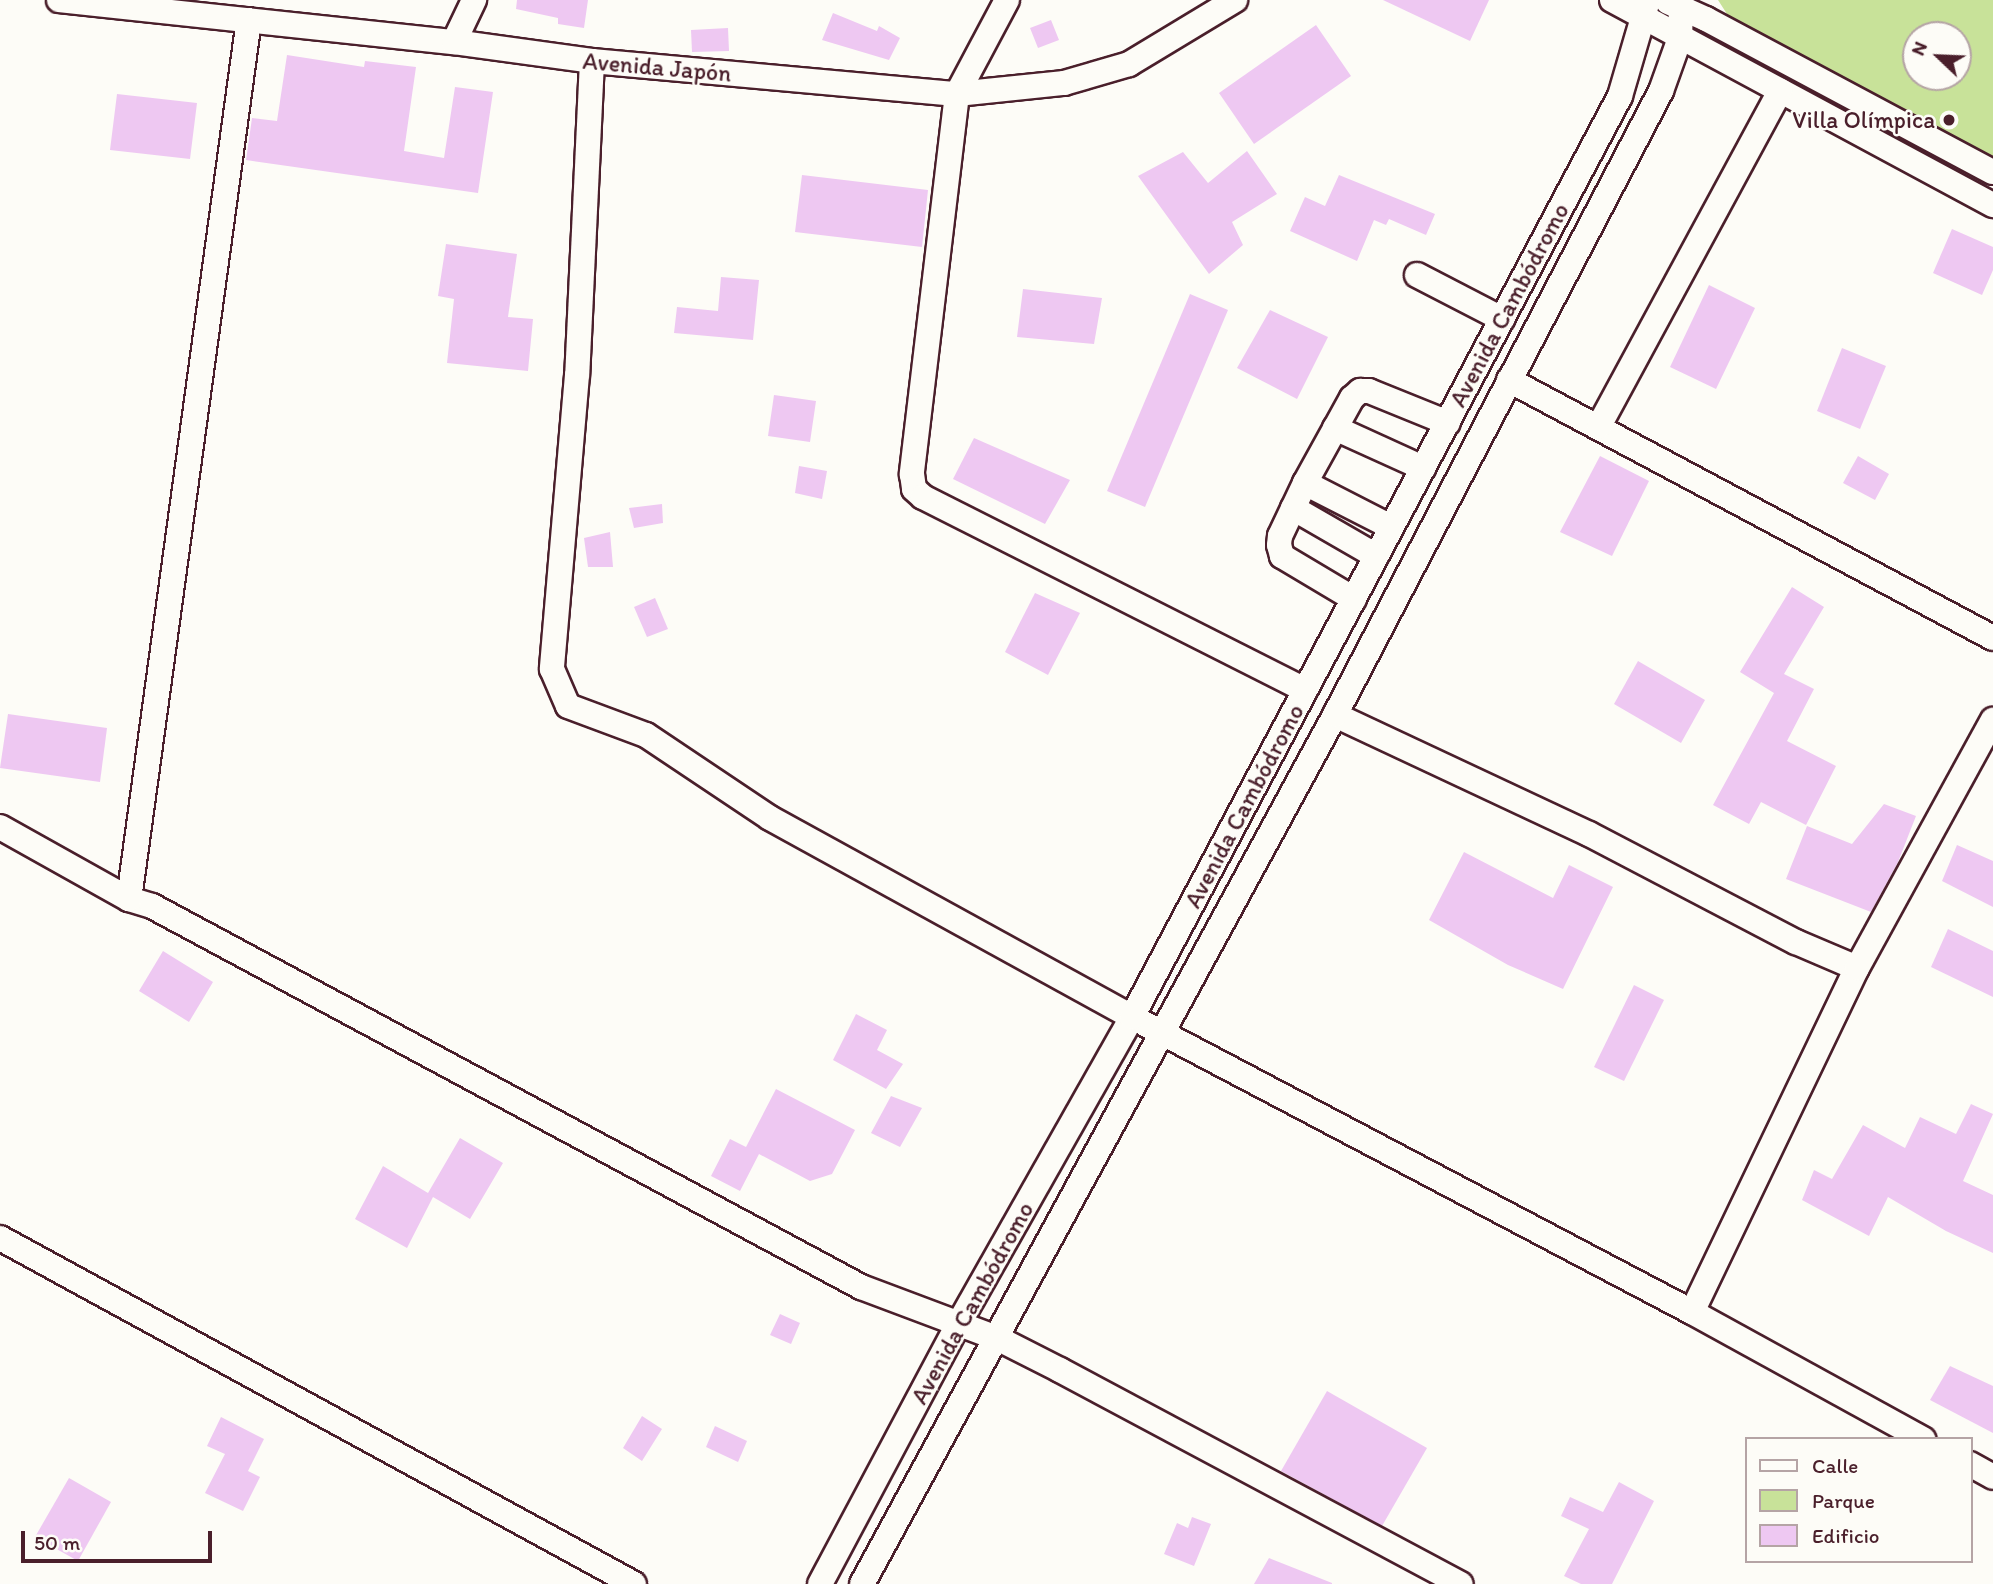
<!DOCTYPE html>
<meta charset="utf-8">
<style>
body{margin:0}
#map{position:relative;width:1993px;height:1584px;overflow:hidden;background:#fdfcf7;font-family:Itim,sans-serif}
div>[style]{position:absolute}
.green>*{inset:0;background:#c8e299}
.building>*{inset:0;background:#eec8f2}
.roads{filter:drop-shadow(2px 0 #4a1f2b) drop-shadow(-2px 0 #4a1f2b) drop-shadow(0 2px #4a1f2b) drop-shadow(0 -2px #4a1f2b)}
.minor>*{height:24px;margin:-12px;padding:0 12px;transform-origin:12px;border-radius:12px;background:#fdfcf7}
.dots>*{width:19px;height:19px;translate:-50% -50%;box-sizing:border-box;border:4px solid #fdfcf7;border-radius:50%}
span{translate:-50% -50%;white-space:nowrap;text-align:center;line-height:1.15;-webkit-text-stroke:5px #fdfcf7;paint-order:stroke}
.street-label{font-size:24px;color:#4a1f2b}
.poi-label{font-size:24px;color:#4a1f2b}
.right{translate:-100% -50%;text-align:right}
.legend{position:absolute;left:1745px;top:1437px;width:228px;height:126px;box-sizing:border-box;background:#fdfcf7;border:2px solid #b5a4a5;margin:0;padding:9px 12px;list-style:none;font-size:21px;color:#4a1f2b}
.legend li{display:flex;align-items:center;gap:14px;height:35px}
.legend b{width:35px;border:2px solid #b5a4a5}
.north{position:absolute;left:1902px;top:21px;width:70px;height:70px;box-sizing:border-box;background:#fdfcf7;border:2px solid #b5a4a5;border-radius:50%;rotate:293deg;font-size:19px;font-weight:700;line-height:28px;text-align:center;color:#4a1f2b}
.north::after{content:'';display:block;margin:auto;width:24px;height:32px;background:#4a1f2b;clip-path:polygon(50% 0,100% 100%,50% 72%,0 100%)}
.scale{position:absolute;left:21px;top:1531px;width:191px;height:32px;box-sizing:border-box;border:4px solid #4a1f2b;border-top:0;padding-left:9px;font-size:21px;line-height:24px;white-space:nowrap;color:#4a1f2b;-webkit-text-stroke:5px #fdfcf7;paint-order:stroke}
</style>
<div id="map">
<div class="green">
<i style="clip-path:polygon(evenodd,1718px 0,1993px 0,1993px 163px,1736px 28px,1718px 0,1916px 35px,1958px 35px,1958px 77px,1916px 77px,1916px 35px)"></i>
</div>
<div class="building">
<i style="clip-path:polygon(517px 0,588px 0,584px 28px,558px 24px,558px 18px,516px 9px)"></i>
<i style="clip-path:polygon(1383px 0,1489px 0,1470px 41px)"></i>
<i style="clip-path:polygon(833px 13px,877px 31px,879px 26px,900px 38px,889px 60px,822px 40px)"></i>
<i style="clip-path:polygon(1051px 20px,1059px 40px,1038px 48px,1030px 28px)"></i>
<i style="clip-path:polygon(1316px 25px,1351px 76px,1254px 144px,1219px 93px)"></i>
<i style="clip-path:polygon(728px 28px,729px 51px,692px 52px,691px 30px)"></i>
<i style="clip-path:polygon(287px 55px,364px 67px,365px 61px,416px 67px,404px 151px,444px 158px,455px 87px,493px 92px,478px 193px,246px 160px,252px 118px,277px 121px)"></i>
<i style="clip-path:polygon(117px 94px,197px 103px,190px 159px,110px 150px)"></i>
<i style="clip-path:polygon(1247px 151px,1277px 194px,1232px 222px,1243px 245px,1209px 274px,1138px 176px,1183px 152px,1208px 183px)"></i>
<i style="clip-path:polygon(802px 175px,928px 190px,922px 247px,795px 232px)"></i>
<i style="clip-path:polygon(1339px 175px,1435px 214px,1426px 235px,1389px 219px,1386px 225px,1374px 220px,1357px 261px,1290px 231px,1305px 197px,1325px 206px)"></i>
<i style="clip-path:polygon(1952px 229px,1993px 247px,1993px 270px,1982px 295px,1933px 273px)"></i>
<i style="clip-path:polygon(446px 244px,517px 254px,508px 317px,533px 319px,528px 371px,447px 363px,454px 299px,438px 296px)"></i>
<i style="clip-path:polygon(721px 277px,759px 280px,753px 340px,674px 333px,677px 307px,718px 311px)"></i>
<i style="clip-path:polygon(1709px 285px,1755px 308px,1716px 389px,1670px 367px)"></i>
<i style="clip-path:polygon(1023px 289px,1102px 298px,1094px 344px,1017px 337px)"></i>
<i style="clip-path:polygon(1190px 294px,1228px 310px,1145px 507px,1107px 491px)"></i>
<i style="clip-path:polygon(1270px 310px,1328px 337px,1297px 399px,1237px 368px)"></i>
<i style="clip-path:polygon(1842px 348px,1886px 366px,1860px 429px,1817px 411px)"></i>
<i style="clip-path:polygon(774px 395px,816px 401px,810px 442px,768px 436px)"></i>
<i style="clip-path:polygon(974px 438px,1070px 480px,1045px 524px,953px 479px)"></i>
<i style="clip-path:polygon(1600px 456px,1649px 481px,1612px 556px,1560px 532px)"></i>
<i style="clip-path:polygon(1858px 456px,1889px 474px,1875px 500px,1843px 483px)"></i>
<i style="clip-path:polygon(799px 466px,827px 471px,822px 499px,795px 493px)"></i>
<i style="clip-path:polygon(662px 504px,663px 523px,634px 528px,629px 508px)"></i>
<i style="clip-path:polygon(610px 532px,613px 567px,588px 567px,584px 538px)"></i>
<i style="clip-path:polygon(1792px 587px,1824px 607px,1784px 674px,1814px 689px,1787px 741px,1836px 766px,1806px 825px,1761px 802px,1749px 824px,1713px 805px,1774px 693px,1740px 672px)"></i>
<i style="clip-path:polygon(1035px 593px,1080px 613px,1048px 675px,1005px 652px)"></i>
<i style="clip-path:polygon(655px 598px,668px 629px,647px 637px,634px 607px)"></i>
<i style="clip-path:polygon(1638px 661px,1705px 700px,1681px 743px,1614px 704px)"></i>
<i style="clip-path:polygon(8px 714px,107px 728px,100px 782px,0 768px)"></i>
<i style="clip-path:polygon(1884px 804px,1916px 816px,1898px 862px,1871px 912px,1786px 879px,1807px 826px,1852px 844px)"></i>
<i style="clip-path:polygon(1957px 845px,1993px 861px,1993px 907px,1942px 881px)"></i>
<i style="clip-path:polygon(1464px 852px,1553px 898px,1569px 865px,1613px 887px,1563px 989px,1508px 965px,1429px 920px)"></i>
<i style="clip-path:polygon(1948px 929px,1993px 951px,1993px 997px,1931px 967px)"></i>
<i style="clip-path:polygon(163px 951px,213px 982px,189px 1022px,139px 991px)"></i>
<i style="clip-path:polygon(1634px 985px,1664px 1000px,1624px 1081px,1594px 1067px)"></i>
<i style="clip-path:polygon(856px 1014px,887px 1030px,877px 1050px,903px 1064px,886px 1089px,833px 1060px)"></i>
<i style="clip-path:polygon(776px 1089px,855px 1130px,832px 1174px,810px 1181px,759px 1154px,740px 1191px,711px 1176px,730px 1139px,746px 1147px)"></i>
<i style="clip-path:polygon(891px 1096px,922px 1108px,900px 1147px,871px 1133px)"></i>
<i style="clip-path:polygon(1971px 1104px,1993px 1114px,1963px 1181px,1993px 1195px,1993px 1253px,1946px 1231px,1888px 1197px,1869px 1236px,1802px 1200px,1814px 1170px,1832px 1179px,1863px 1125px,1905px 1148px,1920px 1117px,1956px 1134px)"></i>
<i style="clip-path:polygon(460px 1138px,503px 1163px,470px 1219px,433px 1197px,407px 1248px,355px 1219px,383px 1166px,428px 1193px)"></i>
<i style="clip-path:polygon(780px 1314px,800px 1323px,791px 1344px,770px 1335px)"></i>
<i style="clip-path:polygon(1950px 1366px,1993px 1386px,1993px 1433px,1930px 1400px)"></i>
<i style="clip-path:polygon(1327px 1391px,1427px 1448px,1382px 1526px,1281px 1471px)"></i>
<i style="clip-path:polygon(642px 1416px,662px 1429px,642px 1461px,623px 1448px)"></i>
<i style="clip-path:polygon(221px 1417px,264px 1439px,248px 1471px,260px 1477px,243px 1511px,205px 1493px,225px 1454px,207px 1446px)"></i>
<i style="clip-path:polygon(715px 1426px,747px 1441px,738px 1462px,706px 1447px)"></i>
<i style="clip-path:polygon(69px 1478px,111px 1502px,78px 1561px,35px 1537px)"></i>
<i style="clip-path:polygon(1619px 1482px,1654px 1501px,1612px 1584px,1581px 1584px,1564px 1576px,1589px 1529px,1561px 1516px,1570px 1497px,1603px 1512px)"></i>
<i style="clip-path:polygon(1192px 1517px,1211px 1524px,1194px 1566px,1164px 1554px,1177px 1523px,1188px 1528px)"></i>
<i style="clip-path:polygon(1269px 1558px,1332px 1583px,1332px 1584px,1254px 1584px)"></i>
</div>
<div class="roads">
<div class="minor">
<i style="left:59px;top:0;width:397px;rotate:6.1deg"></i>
<i style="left:454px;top:42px;width:139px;rotate:7.8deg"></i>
<i style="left:592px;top:61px;width:366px;rotate:5.2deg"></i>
<i style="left:957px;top:94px;width:108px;rotate:-5.9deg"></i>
<i style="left:1064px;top:83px;width:68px;rotate:-16.3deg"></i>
<i style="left:1129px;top:64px;width:124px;rotate:-31.1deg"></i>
<i style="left:1007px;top:0;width:106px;rotate:118deg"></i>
<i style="left:957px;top:94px;width:383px;rotate:96.8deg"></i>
<i style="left:912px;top:474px;width:15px;rotate:82deg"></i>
<i style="left:914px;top:489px;width:12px;rotate:42deg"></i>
<i style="left:923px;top:497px;width:428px;rotate:26.8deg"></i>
<i style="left:1612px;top:0;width:433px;rotate:28.3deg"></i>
<i style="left:1668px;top:2px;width:42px;rotate:24.1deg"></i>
<i style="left:1706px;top:19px;width:325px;rotate:28.1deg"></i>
<i style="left:454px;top:42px;width:47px;rotate:-64.5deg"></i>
<i style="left:592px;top:61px;width:314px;rotate:92.7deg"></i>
<i style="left:577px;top:375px;width:295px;rotate:94.9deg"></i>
<i style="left:552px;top:669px;width:40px;rotate:66.6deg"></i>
<i style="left:568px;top:706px;width:83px;rotate:20.4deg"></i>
<i style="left:646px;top:735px;width:149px;rotate:33.8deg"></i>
<i style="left:770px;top:818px;width:413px;rotate:28.8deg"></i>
<i style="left:1132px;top:1017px;width:633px;rotate:27.78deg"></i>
<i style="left:1692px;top:1312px;width:264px;rotate:28.8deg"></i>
<i style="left:1417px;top:275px;width:96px;rotate:27.4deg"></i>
<i style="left:1509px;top:380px;width:548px;rotate:28.06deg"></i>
<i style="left:1599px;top:426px;width:381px;rotate:-61.6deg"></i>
<i style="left:1335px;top:428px;width:97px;rotate:24.4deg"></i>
<i style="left:1305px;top:483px;width:97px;rotate:27.1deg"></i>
<i style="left:1293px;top:508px;width:96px;rotate:30deg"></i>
<i style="left:1354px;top:599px;width:84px;rotate:-149.2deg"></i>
<i style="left:1282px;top:556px;width:11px;rotate:-105deg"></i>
<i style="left:1279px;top:545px;width:9px;rotate:-84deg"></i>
<i style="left:1280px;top:536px;width:59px;rotate:-64.7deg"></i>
<i style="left:1305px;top:483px;width:97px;rotate:-61.1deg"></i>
<i style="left:1352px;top:398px;width:11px;rotate:-41deg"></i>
<i style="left:1360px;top:391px;width:9px"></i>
<i style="left:1369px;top:391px;width:85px;rotate:22.1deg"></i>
<i style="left:1335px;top:715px;width:280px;rotate:25.1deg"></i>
<i style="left:1589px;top:834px;width:233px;rotate:27.6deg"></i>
<i style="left:1796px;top:942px;width:66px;rotate:23.1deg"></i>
<i style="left:0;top:827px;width:148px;rotate:29.2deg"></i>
<i style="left:129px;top:899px;width:24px;rotate:17deg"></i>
<i style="left:152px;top:906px;width:805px;rotate:28.25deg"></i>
<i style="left:861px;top:1287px;width:145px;rotate:20.6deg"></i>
<i style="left:997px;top:1338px;width:71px;rotate:26.9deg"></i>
<i style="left:1060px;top:1370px;width:454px;rotate:28.1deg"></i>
<i style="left:129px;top:899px;width:887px;rotate:-82.23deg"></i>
<i style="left:0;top:1238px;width:722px;rotate:28.62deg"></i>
<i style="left:1692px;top:1312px;width:382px;rotate:-64.4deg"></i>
<i style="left:1857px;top:968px;width:283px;rotate:-61.3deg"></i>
<i style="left:1970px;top:1464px;width:26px;rotate:29deg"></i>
<i style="left:820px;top:1584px;width:296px;rotate:-62deg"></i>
<i style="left:959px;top:1323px;width:352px;rotate:-60.5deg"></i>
<i style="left:1132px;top:1017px;width:1042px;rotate:-62.08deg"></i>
<i style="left:1620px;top:96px;width:100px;rotate:-73.7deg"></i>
<i style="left:862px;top:1584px;width:989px;rotate:-61.44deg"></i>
<i style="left:1335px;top:715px;width:704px;rotate:-62.42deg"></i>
<i style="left:1661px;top:91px;width:56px;rotate:-70.3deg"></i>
<i style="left:1680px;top:38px;width:38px;rotate:-88deg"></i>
</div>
</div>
<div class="dots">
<i style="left:1949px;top:120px;background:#4a1f2b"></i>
</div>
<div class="street-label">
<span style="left:657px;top:67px;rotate:5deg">Avenida Japón</span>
<span style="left:1509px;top:305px;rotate:-62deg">Avenida Cambódromo</span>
<span style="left:1244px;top:806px;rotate:-62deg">Avenida Cambódromo</span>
<span style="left:972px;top:1303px;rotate:-61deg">Avenida Cambódromo</span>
</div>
<div class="poi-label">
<span class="right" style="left:1935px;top:120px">Villa Olímpica</span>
</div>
<ul class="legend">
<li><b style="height:9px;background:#fdfcf7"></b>Calle</li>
<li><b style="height:19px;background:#c8e299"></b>Parque</li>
<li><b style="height:19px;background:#eec8f2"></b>Edificio</li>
</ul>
<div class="north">N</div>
<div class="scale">50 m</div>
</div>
